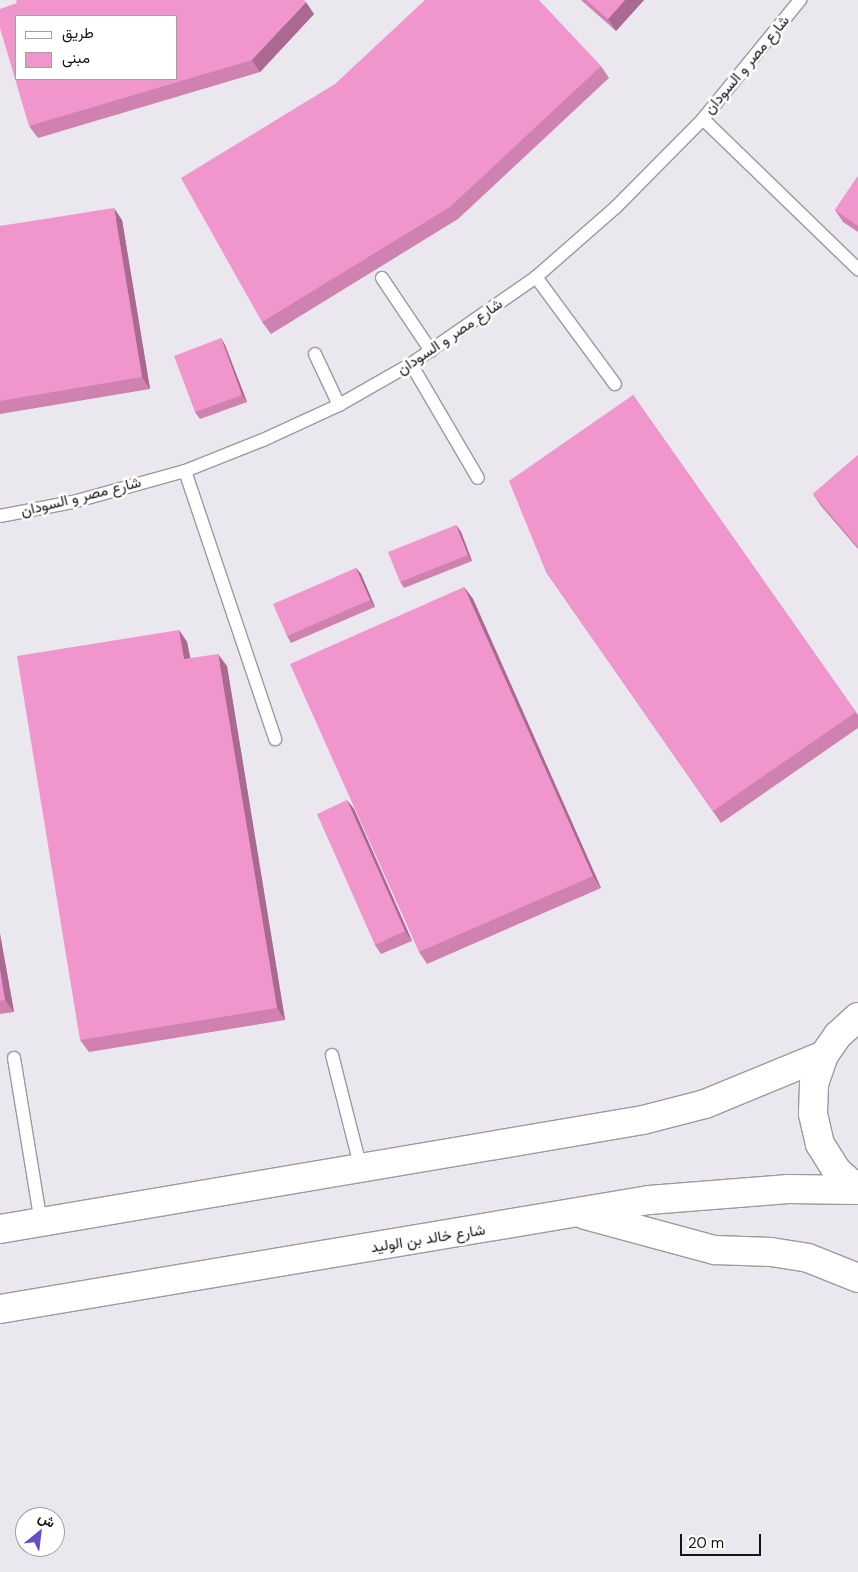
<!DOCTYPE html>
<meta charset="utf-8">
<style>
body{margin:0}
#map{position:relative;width:858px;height:1572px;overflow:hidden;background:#eae7ef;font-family:"DM Sans",Vazirmatn,sans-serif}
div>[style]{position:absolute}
.roads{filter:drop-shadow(1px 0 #9c99a0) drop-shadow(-1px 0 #9c99a0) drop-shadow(0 1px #9c99a0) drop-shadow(0 -1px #9c99a0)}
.lane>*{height:12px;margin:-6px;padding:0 6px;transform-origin:6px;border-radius:6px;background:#fff}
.secondary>*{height:28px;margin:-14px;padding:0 14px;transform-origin:14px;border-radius:14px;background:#fff}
.wall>*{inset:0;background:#cf81b0}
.shaded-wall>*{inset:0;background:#a96990}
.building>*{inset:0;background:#f196cd}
span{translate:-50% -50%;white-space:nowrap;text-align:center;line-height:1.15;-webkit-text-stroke:5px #fff;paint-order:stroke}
.street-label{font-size:15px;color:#151416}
.legend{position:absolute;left:15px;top:15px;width:162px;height:65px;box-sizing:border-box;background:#fff;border:1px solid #a1a1a2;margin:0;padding:6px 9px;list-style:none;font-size:15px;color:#151416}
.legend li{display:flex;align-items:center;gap:10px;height:25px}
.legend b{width:25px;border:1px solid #a1a1a2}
.north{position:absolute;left:15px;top:1507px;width:50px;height:50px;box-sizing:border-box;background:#fff;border:1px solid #a1a1a2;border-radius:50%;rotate:29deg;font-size:14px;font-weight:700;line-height:20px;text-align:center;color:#151416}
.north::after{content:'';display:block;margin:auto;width:18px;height:22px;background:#674cc5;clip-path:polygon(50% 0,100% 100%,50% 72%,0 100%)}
.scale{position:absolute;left:680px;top:1534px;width:81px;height:22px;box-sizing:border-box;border:2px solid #151416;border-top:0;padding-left:6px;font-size:15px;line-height:18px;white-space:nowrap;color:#151416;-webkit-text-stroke:4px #fff;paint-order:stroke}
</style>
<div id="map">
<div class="roads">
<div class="lane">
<i style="left:703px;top:119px;width:216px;rotate:44.1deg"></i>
<i style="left:536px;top:277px;width:133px;rotate:53.6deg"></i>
<i style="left:382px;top:278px;width:88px;rotate:56.1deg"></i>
<i style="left:315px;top:354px;width:56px;rotate:64.8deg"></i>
<i style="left:411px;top:364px;width:132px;rotate:59.6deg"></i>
<i style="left:185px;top:471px;width:283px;rotate:71.4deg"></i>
<i style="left:0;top:516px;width:74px;rotate:-10.9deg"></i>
<i style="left:73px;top:502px;width:116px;rotate:-15.5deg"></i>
<i style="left:185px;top:471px;width:84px;rotate:-21.7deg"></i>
<i style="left:263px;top:440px;width:84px;rotate:-24.7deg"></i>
<i style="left:339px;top:405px;width:83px;rotate:-29.7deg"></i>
<i style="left:411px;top:364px;width:152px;rotate:-34.8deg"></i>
<i style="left:536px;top:277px;width:106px;rotate:-41.2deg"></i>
<i style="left:616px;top:207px;width:124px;rotate:-45.3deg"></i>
<i style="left:703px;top:119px;width:154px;rotate:-50.8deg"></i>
<i style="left:332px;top:1055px;width:118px;rotate:75.7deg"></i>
<i style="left:14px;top:1058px;width:166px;rotate:80.7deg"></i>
</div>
<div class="secondary">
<i style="left:858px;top:1017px;width:27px;rotate:138deg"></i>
<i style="left:838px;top:1035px;width:24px;rotate:125deg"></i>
<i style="left:824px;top:1055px;width:31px;rotate:109deg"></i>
<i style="left:814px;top:1084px;width:30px;rotate:92deg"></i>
<i style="left:813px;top:1114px;width:31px;rotate:77deg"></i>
<i style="left:820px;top:1144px;width:31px;rotate:58deg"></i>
<i style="left:836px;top:1170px;width:30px;rotate:42deg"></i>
<i style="left:585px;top:1215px;width:135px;rotate:15.1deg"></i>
<i style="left:715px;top:1250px;width:56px;rotate:2deg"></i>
<i style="left:771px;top:1252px;width:37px;rotate:9deg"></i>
<i style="left:808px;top:1258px;width:54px;rotate:21.8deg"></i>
<i style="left:0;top:1229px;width:652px;rotate:-9.62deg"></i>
<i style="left:643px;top:1120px;width:64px;rotate:-14.5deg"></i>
<i style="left:705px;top:1104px;width:129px;rotate:-22.4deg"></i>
<i style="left:0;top:1309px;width:658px;rotate:-9.53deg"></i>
<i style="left:649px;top:1200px;width:140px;rotate:-4.5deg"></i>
<i style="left:789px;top:1189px;width:69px;rotate:0.8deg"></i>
</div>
</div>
<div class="wall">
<i style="clip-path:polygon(581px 0,644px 0,616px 31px)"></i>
<i style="clip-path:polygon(314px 14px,260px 72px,38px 138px,29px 126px)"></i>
<i style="clip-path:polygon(601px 66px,609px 78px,458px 219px,271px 334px,262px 322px)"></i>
<i style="clip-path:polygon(858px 176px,858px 232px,843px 222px,835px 210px)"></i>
<i style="clip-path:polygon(122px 220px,150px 389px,0 414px,0 226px)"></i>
<i style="clip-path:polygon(221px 338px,225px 345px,247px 402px,200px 419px,195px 412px)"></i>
<i style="clip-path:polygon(633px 395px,858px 715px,858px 728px,721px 823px,546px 572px)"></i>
<i style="clip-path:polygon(858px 455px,858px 549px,821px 506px,813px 494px)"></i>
<i style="clip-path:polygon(456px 525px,461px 532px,472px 561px,404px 588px,400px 582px)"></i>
<i style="clip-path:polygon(356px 568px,361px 574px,375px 607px,291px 643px,287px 636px)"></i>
<i style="clip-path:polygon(464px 587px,473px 599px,601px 888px,427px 964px,419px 952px)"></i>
<i style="clip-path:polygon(179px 630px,187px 642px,190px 658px,227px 666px,285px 1020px,89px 1052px,80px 1040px)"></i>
<i style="clip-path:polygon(347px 800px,354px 809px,412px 941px,381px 954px,375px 945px)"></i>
<i style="clip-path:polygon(0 934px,14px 1012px,0 1014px)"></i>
</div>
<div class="shaded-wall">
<i style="clip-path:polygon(625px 0,644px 0,616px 31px,608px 19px)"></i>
<i style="clip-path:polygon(306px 2px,314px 14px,260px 72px,252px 60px)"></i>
<i style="clip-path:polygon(114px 208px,122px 220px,150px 389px,142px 377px)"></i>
<i style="clip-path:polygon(221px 338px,225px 345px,247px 402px,242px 395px)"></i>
<i style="clip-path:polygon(456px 525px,461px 532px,472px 561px,468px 555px)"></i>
<i style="clip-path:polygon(356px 568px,361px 574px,375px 607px,370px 600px)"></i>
<i style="clip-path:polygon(464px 587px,473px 599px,601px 888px,593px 876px)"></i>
<i style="clip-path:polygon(179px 630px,187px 642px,193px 671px,184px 659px)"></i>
<i style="clip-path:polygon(218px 654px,227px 666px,285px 1020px,277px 1008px)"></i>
<i style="clip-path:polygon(347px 800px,354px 809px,412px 941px,405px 931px)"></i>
<i style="clip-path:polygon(0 934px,14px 1012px,5px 1000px,0 970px)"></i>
</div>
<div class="building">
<i style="clip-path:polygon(evenodd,16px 0,304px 0,306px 2px,252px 60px,29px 126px,0 28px,0 9px,17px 3px,16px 0,16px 16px,176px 16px,176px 79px,16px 79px,16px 16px)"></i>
<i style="clip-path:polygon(425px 0,539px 0,601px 66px,450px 207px,262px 322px,181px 178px,335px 84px)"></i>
<i style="clip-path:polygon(586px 0,625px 0,608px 19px)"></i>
<i style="clip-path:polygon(858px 176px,858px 226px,835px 210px)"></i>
<i style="clip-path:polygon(114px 208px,142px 377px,0 401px,0 226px)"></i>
<i style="clip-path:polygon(221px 338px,242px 395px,195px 412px,174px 356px)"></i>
<i style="clip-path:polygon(633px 395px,856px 712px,713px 811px,546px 572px,509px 481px)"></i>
<i style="clip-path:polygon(858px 455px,858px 547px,813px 494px)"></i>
<i style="clip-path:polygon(456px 525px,468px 555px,400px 582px,388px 552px)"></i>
<i style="clip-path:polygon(356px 568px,370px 600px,287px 636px,273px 604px)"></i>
<i style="clip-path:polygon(464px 587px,593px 876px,419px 952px,290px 664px)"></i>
<i style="clip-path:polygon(179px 630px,184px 659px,218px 654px,277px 1008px,80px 1040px,17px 656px)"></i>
<i style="clip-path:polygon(347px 800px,405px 931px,375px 945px,317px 814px)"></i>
<i style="clip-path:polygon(0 970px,5px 1000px,0 1001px)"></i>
</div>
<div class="street-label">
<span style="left:747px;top:65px;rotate:-50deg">شارع مصر و السودان</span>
<span style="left:450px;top:337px;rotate:-34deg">شارع مصر و السودان</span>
<span style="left:81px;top:497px;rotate:-14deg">شارع مصر و السودان</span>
<span style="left:428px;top:1239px;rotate:-9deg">شارع خالد بن الوليد</span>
</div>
<ul class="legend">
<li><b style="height:6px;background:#fff"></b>طريق</li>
<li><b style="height:14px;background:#f196cd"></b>مبنى</li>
</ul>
<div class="north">ش</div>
<div class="scale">20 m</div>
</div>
